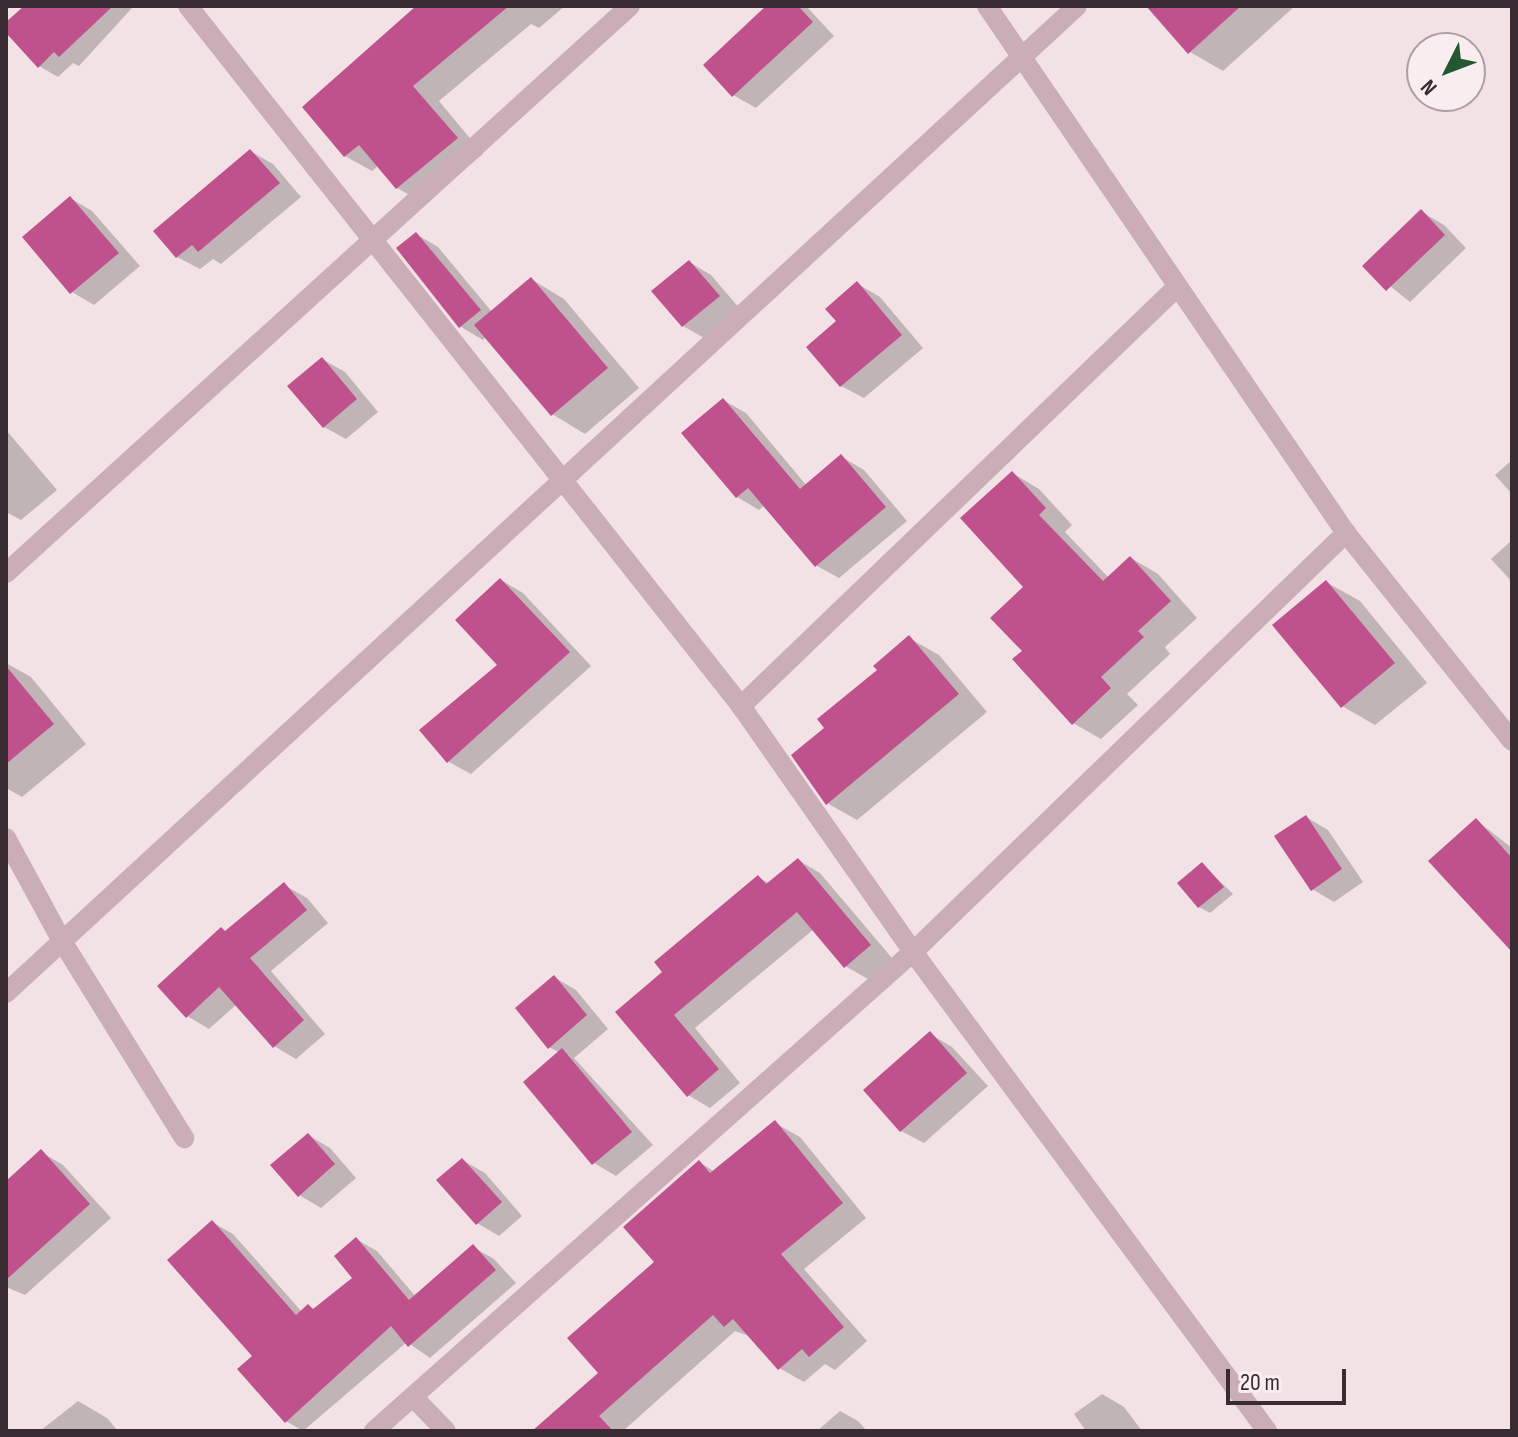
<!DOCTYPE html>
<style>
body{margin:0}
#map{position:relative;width:1518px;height:1437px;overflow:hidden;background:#f2e1e5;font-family:"Sofia Sans Condensed",sans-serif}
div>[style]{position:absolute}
.shadow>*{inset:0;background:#0003}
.building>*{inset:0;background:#bf528d}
.street>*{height:20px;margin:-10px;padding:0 10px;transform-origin:10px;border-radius:10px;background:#caadb7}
span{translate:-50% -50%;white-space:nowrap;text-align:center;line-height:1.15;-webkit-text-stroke:6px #faedf0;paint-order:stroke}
.frame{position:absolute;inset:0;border:8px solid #392b32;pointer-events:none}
.north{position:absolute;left:1406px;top:32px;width:80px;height:80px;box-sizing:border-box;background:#faedf0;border:2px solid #ad9fa4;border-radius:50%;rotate:228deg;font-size:22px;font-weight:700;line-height:32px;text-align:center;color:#392b32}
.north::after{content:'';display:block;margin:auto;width:28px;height:36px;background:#235832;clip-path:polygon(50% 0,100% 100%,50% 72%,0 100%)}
.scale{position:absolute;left:1226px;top:1369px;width:120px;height:36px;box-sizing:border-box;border:4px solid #392b32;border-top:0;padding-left:10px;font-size:24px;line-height:28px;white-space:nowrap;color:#392b32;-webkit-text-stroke:6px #faedf0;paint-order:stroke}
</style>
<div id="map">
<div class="shadow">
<i style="clip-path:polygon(27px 6px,130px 6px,132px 8px,79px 66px,73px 63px,58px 77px,39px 66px,6px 30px)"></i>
<i style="clip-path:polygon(421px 6px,565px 6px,539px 28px,531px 24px,439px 101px,483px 154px,424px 203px,397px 188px,379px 165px,372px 171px,345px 156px)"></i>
<i style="clip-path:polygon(769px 6px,806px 6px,834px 36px,756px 108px,733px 95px)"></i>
<i style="clip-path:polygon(1148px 6px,1295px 6px,1223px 71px,1190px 52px)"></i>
<i style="clip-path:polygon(250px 151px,273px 164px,301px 197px,221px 264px,213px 259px,200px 269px,177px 257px)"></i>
<i style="clip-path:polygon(70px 198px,92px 211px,140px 266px,94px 305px,72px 292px)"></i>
<i style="clip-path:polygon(1422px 212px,1444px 225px,1466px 248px,1410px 302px,1365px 266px)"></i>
<i style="clip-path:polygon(416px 234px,438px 247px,492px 312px,531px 279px,564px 299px,639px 388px,585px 434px,552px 414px,486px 336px,483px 340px,461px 327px,399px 249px)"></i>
<i style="clip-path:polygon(689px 262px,711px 275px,741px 310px,706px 339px,683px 326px)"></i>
<i style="clip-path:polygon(858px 284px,880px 297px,923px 348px,864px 398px,841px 386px,839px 322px)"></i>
<i style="clip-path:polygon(322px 359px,345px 372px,378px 412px,346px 439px,324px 427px)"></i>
<i style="clip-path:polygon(723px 400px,746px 413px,807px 486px,842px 457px,864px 470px,907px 521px,839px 578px,817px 566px,765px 505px,759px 510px,737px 497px)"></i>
<i style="clip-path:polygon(6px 430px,57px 490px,21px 520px,6px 512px)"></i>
<i style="clip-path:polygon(1512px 460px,1512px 494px,1495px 475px)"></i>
<i style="clip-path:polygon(1012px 473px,1039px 489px,1072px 525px,1065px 532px,1109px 578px,1131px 558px,1158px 574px,1197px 618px,1165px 647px,1170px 654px,1127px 694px,1138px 705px,1101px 739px,1073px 723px,1025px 651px,1025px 587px)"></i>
<i style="clip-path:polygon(1512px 540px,1512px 582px,1491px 559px)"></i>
<i style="clip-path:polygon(501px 580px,523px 593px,591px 666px,471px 774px,449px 762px,422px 730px,499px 665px)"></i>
<i style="clip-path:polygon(1326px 582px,1360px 601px,1427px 683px,1375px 725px,1342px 706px)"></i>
<i style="clip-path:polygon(909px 638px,939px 655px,987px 712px,857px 820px,827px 803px,827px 728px)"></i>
<i style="clip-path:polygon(6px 663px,31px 677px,86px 744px,22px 797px,6px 788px)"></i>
<i style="clip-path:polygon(1306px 817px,1328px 830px,1363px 882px,1334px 902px,1312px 889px)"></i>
<i style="clip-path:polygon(1476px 820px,1512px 848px,1512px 942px)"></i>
<i style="clip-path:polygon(798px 860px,820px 873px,892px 958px,868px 979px,845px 966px,814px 929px,695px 1028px,740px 1083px,710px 1108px,688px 1095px,665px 972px,758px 877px,770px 884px)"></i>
<i style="clip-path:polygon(1202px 864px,1233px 894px,1210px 913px,1199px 907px)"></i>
<i style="clip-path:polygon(284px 885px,307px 898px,328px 923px,271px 971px,325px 1034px,296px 1059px,274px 1046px,237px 1004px,209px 1029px,187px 1016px,227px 932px)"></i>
<i style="clip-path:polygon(554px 977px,576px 990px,608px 1029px,574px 1058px,653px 1145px,616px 1176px,594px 1163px,560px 1053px,549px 1047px)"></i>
<i style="clip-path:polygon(930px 1034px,952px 1047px,988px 1086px,924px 1143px,901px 1131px)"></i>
<i style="clip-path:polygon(775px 1123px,800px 1137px,866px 1218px,804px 1269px,867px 1341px,835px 1370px,825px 1364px,804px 1382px,779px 1368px,752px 1337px,735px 1331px,623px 1431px,548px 1431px,600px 1373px,657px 1262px,699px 1162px,715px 1172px)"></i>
<i style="clip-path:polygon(308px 1135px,330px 1148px,356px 1178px,321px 1208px,299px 1195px)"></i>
<i style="clip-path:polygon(41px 1152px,63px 1165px,111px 1218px,25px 1295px,6px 1287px,6px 1182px)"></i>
<i style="clip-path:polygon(462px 1160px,485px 1173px,522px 1216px,499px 1236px,477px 1223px)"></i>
<i style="clip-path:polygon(212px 1222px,233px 1234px,302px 1312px,315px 1310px,355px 1278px,356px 1239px,377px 1251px,416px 1297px,473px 1247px,494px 1259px,516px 1283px,430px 1358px,407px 1342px,303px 1431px,286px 1421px,255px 1356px)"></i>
<i style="clip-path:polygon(1102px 1394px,1124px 1407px,1142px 1431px,1086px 1431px,1074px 1414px)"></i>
<i style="clip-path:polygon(78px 1401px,107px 1418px,118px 1431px,40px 1431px)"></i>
<i style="clip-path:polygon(840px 1411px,858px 1421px,867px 1431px,817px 1431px)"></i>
</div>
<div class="building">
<i style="clip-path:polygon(24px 6px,113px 6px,59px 57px,54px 52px,38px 68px,6px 33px,6px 22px)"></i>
<i style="clip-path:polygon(416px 6px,509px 6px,413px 86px,458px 138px,396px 189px,359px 145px,344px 157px,302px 107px)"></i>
<i style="clip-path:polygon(766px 6px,798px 6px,813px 22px,732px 97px,703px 65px)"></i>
<i style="clip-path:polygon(1146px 6px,1241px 6px,1188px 54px)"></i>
<i style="clip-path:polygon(250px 149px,280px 183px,198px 252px,192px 245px,176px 258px,153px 231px)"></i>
<i style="clip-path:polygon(70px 196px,119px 253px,70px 294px,22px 237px)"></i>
<i style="clip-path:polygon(1421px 209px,1445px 235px,1386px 291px,1362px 266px)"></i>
<i style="clip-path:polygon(416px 232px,481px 310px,459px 328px,396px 248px)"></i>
<i style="clip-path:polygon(689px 260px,720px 296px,682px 327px,651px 291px)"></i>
<i style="clip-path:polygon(531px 277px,608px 368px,551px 416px,474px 325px)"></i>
<i style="clip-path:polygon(857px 281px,902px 335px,840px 387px,806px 347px,836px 321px,825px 309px)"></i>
<i style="clip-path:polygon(322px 357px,357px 399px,323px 428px,287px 386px)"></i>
<i style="clip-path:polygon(723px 398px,800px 489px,841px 454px,886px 507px,815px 567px,748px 488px,736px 498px,681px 433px)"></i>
<i style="clip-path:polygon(1012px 471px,1046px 508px,1039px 515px,1103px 581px,1130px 556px,1171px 601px,1138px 631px,1144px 637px,1101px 677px,1111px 688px,1072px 725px,1012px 659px,1022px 651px,990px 618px,1023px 587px,960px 518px)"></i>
<i style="clip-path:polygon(500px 578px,570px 652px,447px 763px,419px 730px,497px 665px,455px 620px)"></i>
<i style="clip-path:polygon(1326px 580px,1395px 663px,1341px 708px,1272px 625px)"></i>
<i style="clip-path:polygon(909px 635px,959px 694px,826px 805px,791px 755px,824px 728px,817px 719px,877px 670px,873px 666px)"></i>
<i style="clip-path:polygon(6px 666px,54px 724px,6px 764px)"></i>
<i style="clip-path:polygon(1306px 815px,1342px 869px,1311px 891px,1274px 836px)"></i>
<i style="clip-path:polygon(1476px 818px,1512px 858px,1512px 952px,1428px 861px)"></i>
<i style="clip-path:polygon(798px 858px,871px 945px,844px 968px,797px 912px,674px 1015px,719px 1069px,687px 1097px,615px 1012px,662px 972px,654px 962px,758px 875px,766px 884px)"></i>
<i style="clip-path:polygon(1202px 862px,1224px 887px,1198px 908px,1177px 883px)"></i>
<i style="clip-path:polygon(284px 882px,307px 910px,250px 958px,304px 1020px,273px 1048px,219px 987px,186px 1018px,157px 986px,221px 927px,225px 931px)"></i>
<i style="clip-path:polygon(554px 975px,587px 1015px,548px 1049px,515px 1008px)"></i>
<i style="clip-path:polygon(930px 1031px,967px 1073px,900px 1132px,863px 1090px)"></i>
<i style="clip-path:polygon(562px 1048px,632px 1132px,592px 1165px,523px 1082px)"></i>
<i style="clip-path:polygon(775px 1120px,843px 1203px,781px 1254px,844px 1327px,809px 1357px,802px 1349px,778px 1370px,733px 1319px,724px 1327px,713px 1315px,599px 1416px,613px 1431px,532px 1431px,598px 1373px,567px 1338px,654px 1262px,623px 1227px,699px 1160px,710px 1173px)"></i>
<i style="clip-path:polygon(308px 1133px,335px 1164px,298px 1197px,270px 1165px)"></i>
<i style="clip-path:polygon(41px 1149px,90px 1204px,6px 1280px,6px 1181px)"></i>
<i style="clip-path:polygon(462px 1158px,502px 1202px,476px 1225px,436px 1180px)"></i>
<i style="clip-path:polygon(212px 1220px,296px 1315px,308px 1304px,313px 1309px,352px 1278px,334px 1256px,356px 1237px,409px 1300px,473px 1244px,496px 1270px,408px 1347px,391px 1326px,285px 1423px,237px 1369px,252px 1356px,167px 1260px)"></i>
</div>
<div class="street">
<i style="left:188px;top:6px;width:892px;rotate:51.69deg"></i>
<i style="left:741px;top:706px;width:300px;rotate:55deg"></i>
<i style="left:913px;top:952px;width:596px;rotate:53.53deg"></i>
<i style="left:987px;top:6px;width:638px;rotate:55.74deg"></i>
<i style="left:1346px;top:533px;width:266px;rotate:51.4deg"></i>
<i style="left:6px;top:573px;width:843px;rotate:-42.26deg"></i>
<i style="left:741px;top:706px;width:605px;rotate:-43.86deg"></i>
<i style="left:6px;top:838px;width:117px;rotate:61.5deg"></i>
<i style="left:62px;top:941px;width:232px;rotate:58.2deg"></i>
<i style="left:6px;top:993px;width:1456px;rotate:-42.66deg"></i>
<i style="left:413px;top:1397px;width:47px;rotate:45.9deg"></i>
<i style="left:374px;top:1431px;width:721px;rotate:-41.63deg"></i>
<i style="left:913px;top:952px;width:603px;rotate:-44.06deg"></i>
</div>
<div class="frame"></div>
<div class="north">N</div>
<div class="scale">20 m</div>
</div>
